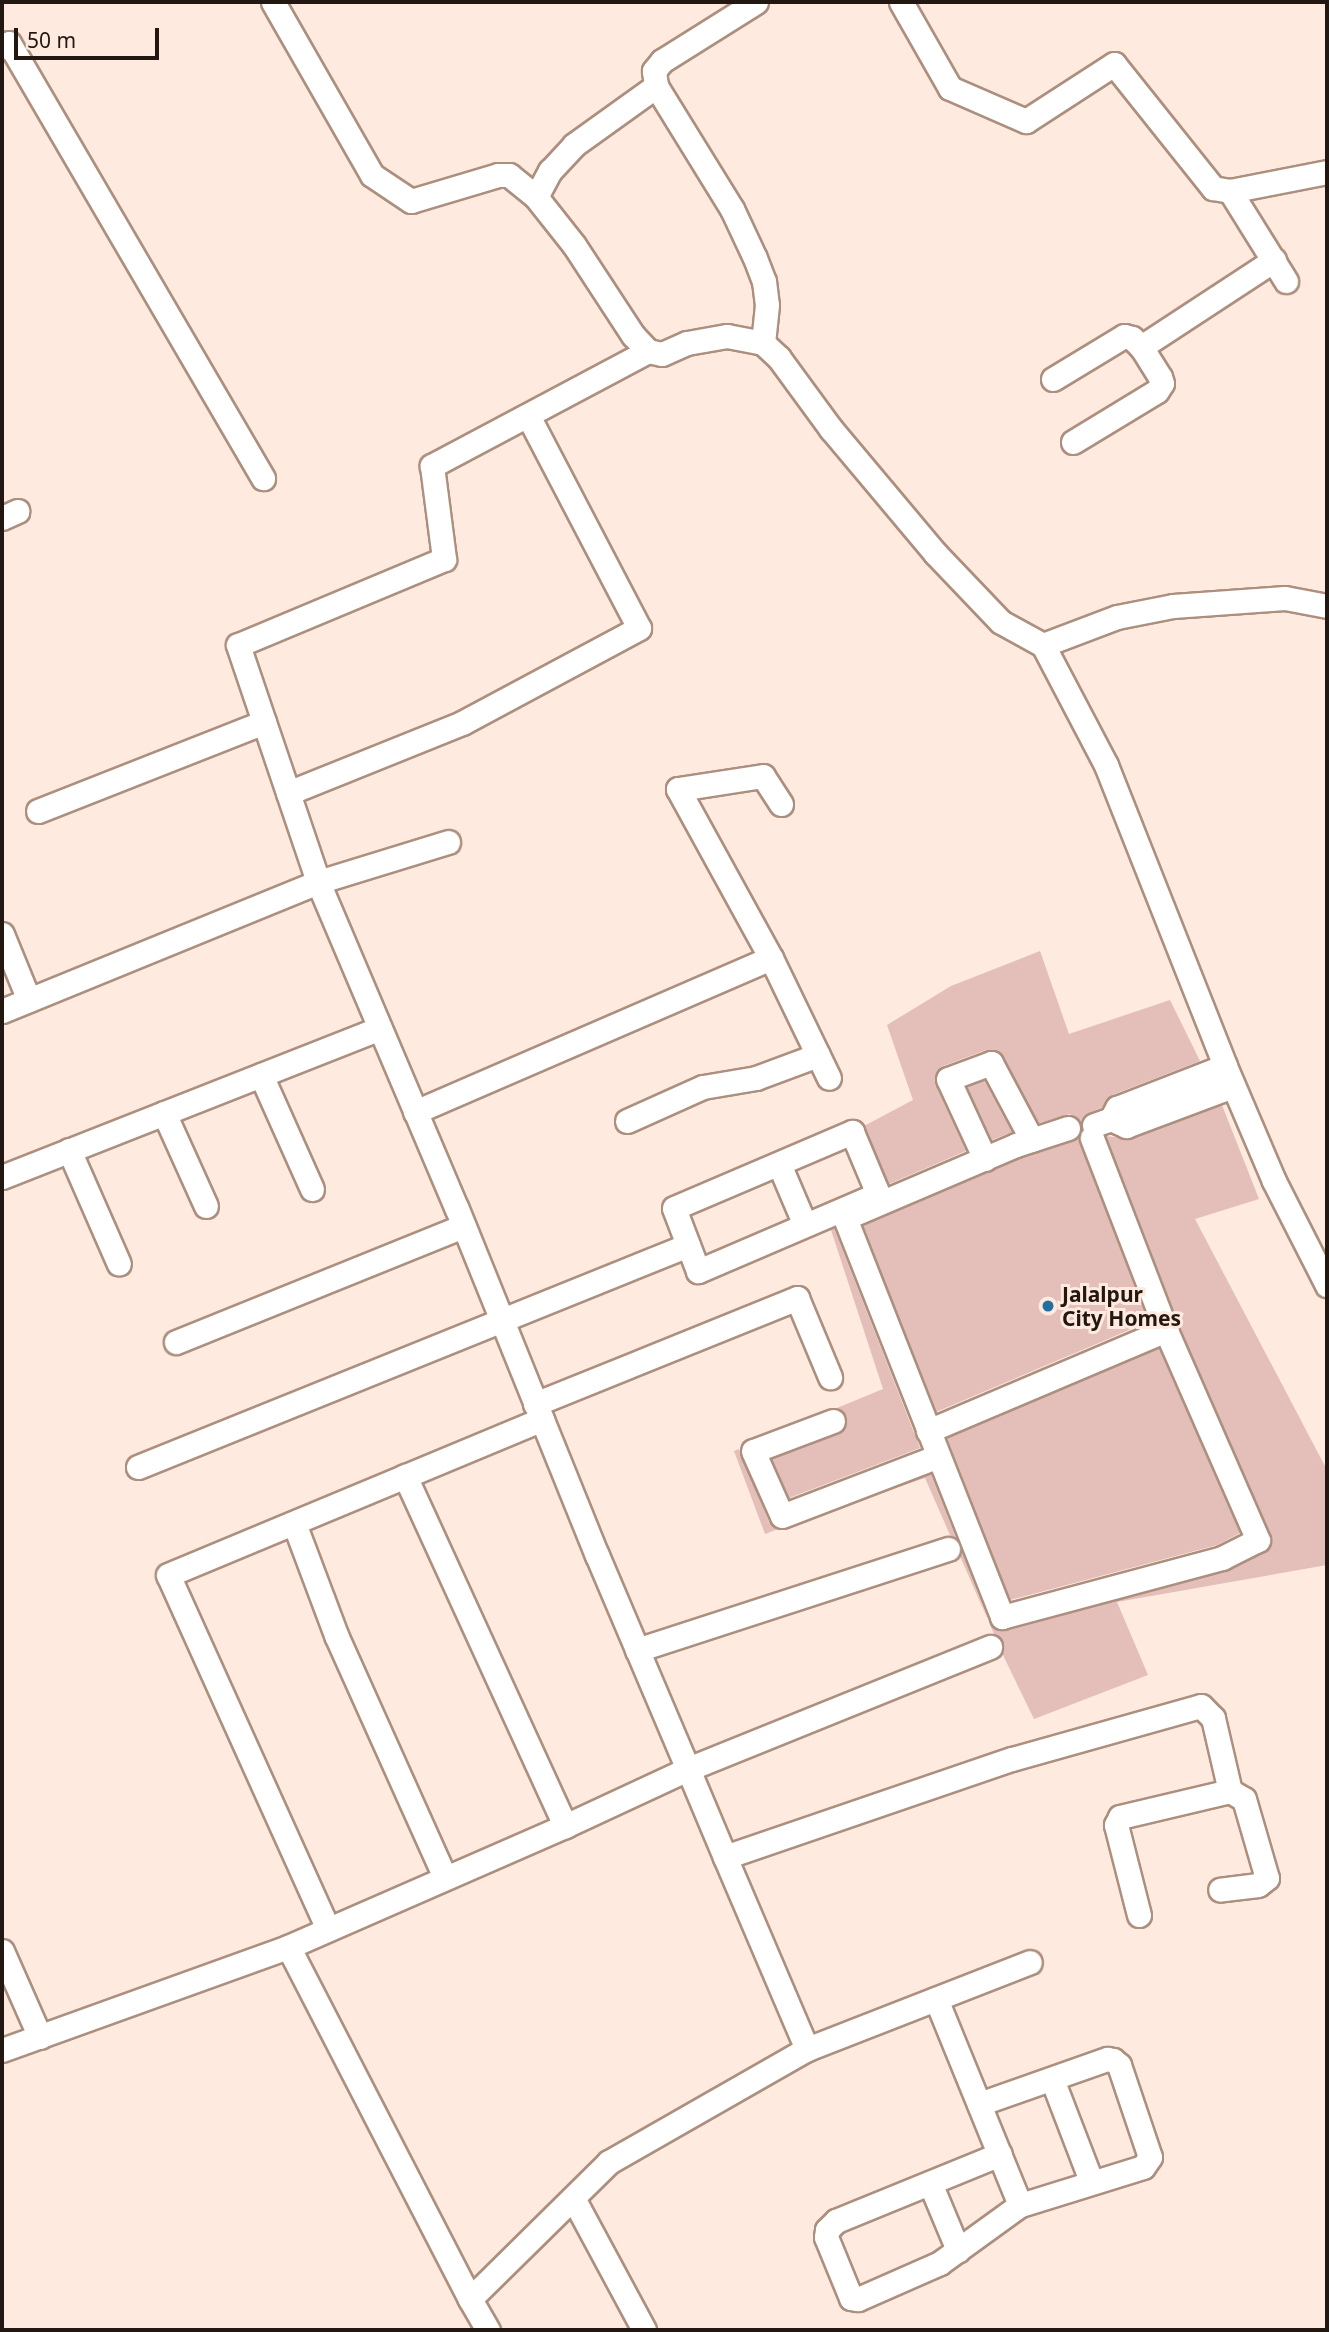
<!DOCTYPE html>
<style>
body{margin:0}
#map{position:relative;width:1329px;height:2332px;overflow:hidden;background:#feeadf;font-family:"Noto Sans",sans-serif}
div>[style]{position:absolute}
.building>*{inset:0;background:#e4beb9}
.roads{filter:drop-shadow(2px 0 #ac8f7e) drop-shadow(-2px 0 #ac8f7e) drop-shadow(0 2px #ac8f7e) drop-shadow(0 -2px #ac8f7e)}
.minor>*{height:23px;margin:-11.5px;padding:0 11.5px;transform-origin:11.5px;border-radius:11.5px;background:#fff}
.dots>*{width:19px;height:19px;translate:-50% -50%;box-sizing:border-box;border:4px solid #feeadf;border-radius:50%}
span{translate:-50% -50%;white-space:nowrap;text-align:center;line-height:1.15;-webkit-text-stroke:6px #feeadf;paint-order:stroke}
.poi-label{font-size:21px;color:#231811;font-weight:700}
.left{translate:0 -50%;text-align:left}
.frame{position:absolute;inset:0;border:4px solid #231811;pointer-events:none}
.scale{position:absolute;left:14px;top:28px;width:145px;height:32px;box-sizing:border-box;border:4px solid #231811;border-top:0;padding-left:9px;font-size:21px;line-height:24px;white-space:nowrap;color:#231811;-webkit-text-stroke:5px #feeadf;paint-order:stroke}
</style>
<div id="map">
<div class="building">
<i style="clip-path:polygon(1040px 951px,1069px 1034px,1170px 1000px,1200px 1061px,1112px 1095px,1101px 1108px,1084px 1115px,1080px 1122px,1070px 1114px,1039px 1123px,998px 1051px,986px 1050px,943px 1066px,937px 1071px,935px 1084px,966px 1151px,889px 1184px,864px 1126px,913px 1100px,887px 1025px,951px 986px)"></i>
<i style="clip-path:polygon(984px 1080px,1012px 1132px,992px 1140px,967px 1087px)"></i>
<i style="clip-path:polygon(1222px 1105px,1259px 1199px,1195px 1219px,1327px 1470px,1327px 1565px,1117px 1602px,1148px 1675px,1034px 1719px,1002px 1653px,1003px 1641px,994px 1634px,960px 1556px,962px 1552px,989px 1623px,998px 1630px,1005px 1631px,1226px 1571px,1264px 1553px,1272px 1542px,1179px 1325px,1106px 1136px,1130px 1139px)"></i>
<i style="clip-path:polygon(1078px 1137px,1148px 1322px,936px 1412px,863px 1226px,1021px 1158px)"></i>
<i style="clip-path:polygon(834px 1228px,920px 1448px,789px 1498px,772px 1459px,839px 1434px,847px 1423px,846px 1415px,837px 1408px,883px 1389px,831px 1230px)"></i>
<i style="clip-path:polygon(1159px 1348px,1240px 1533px,1217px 1545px,1010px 1600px,947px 1438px)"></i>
<i style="clip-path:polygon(739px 1449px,769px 1522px,778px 1529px,765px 1534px,734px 1451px)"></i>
<i style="clip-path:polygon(931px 1474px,956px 1538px,950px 1535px,925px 1478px,875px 1495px)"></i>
</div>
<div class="roads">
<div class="minor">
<i style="left:273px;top:2px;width:199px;rotate:60.2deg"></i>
<i style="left:372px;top:175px;width:47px;rotate:33.7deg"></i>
<i style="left:411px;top:201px;width:91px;rotate:-16.6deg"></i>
<i style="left:498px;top:175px;width:11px"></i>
<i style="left:509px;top:175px;width:35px;rotate:39deg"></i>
<i style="left:536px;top:197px;width:61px;rotate:51.6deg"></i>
<i style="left:574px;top:245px;width:108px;rotate:56.8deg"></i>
<i style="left:633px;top:335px;width:22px;rotate:47deg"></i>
<i style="left:648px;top:351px;width:14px;rotate:12deg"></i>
<i style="left:662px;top:354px;width:27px;rotate:-24deg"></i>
<i style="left:687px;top:343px;width:41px;rotate:-9.9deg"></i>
<i style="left:727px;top:336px;width:37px;rotate:11deg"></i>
<i style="left:763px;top:343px;width:22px;rotate:43deg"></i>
<i style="left:779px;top:358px;width:88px;rotate:53.8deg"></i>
<i style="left:831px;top:429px;width:162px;rotate:50deg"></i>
<i style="left:935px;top:553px;width:95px;rotate:46.3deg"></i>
<i style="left:1001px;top:622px;width:48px;rotate:28.7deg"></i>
<i style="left:1043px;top:645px;width:136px;rotate:62.3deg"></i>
<i style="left:1106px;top:765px;width:324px;rotate:68.4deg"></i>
<i style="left:1225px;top:1066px;width:125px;rotate:66.9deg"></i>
<i style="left:1274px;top:1181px;width:117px;rotate:63deg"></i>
<i style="left:756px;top:2px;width:111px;rotate:147.9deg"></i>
<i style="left:662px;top:61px;width:13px;rotate:129deg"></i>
<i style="left:654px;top:71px;width:15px;rotate:82deg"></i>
<i style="left:656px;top:86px;width:145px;rotate:58.3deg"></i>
<i style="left:732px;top:209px;width:54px;rotate:64.9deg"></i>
<i style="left:755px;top:258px;width:25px;rotate:69deg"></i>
<i style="left:764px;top:281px;width:24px;rotate:83deg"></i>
<i style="left:767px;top:305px;width:38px;rotate:96deg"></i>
<i style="left:901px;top:2px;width:99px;rotate:60.3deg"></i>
<i style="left:950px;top:88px;width:83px;rotate:23.5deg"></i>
<i style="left:1026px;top:121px;width:105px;rotate:-32.9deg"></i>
<i style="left:1114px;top:64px;width:159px;rotate:51.4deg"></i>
<i style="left:1213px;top:188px;width:17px;rotate:10deg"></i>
<i style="left:1230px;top:191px;width:99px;rotate:-11.1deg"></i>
<i style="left:2px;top:47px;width:8px;rotate:-30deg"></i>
<i style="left:9px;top:43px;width:504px;rotate:59.72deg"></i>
<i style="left:1230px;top:191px;width:106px;rotate:58.1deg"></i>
<i style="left:536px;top:197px;width:30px;rotate:-62deg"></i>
<i style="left:550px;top:171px;width:35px;rotate:-47deg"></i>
<i style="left:574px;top:145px;width:101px;rotate:-35.7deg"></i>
<i style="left:648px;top:351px;width:245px;rotate:152deg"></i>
<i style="left:432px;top:466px;width:94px;rotate:82.6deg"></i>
<i style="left:444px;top:559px;width:223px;rotate:157.3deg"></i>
<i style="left:238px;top:645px;width:250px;rotate:71.3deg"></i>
<i style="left:318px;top:882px;width:355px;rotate:67deg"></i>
<i style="left:457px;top:1209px;width:373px;rotate:68deg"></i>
<i style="left:597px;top:1555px;width:233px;rotate:67deg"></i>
<i style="left:688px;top:1769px;width:95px;rotate:67.2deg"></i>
<i style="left:725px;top:1857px;width:209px;rotate:66.9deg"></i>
<i style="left:807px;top:2049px;width:228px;rotate:150.3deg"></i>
<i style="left:609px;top:2162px;width:195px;rotate:135.4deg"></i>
<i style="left:470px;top:2299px;width:396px;rotate:-117.3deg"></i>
<i style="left:288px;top:1947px;width:302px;rotate:-23.6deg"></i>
<i style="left:565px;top:1826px;width:136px;rotate:-24.9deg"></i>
<i style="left:688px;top:1769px;width:326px;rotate:-22deg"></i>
<i style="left:1053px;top:379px;width:83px;rotate:-31.2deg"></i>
<i style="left:1124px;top:336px;width:8px;rotate:14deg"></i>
<i style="left:1132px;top:338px;width:13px;rotate:45deg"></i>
<i style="left:1073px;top:442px;width:98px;rotate:-31.3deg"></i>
<i style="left:1157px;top:391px;width:9px;rotate:-58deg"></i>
<i style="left:1162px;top:383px;width:6px;rotate:-108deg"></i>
<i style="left:1160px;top:377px;width:36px;rotate:-122deg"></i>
<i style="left:1141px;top:347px;width:159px;rotate:-33.2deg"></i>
<i style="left:2px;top:518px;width:17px;rotate:-24deg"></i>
<i style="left:1043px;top:645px;width:79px;rotate:-20.7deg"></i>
<i style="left:1117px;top:617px;width:57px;rotate:-11.1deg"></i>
<i style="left:1173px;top:606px;width:112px;rotate:-4.1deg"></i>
<i style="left:1285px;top:598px;width:43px;rotate:10.8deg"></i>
<i style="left:288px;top:793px;width:188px;rotate:-21.9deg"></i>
<i style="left:462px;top:723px;width:201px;rotate:-28.2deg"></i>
<i style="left:639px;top:628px;width:239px;rotate:-117.6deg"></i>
<i style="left:781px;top:804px;width:33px;rotate:-123deg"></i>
<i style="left:763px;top:776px;width:86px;rotate:171.3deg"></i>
<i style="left:678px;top:789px;width:193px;rotate:61.2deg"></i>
<i style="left:771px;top:958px;width:133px;rotate:64.2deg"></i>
<i style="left:38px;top:811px;width:243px;rotate:-21.5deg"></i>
<i style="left:2px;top:934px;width:71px;rotate:67.8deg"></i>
<i style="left:2px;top:1011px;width:341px;rotate:-22.2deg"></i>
<i style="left:318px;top:882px;width:136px;rotate:-17.1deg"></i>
<i style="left:261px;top:1075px;width:125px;rotate:65.9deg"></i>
<i style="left:415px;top:1112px;width:388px;rotate:-23.4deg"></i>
<i style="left:164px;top:1113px;width:102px;rotate:65.7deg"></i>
<i style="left:1111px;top:1119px;width:13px;rotate:-61deg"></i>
<i style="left:1117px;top:1108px;width:116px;rotate:-21.3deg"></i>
<i style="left:627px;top:1121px;width:83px;rotate:-24.1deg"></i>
<i style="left:703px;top:1087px;width:54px;rotate:-9.6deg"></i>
<i style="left:756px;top:1078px;width:66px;rotate:-20.4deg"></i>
<i style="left:1094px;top:1125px;width:18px;rotate:-19deg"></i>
<i style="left:1111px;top:1119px;width:17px;rotate:25deg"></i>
<i style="left:1126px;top:1126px;width:114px;rotate:-20.5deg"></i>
<i style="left:1068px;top:1128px;width:55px;rotate:161.9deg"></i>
<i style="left:1016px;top:1145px;width:186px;rotate:156.9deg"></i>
<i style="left:845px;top:1218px;width:429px;rotate:68.5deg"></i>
<i style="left:1002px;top:1617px;width:228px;rotate:-15deg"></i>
<i style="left:1222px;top:1558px;width:40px;rotate:-26.6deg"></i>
<i style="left:1258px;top:1540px;width:229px;rotate:-113.7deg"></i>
<i style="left:1166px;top:1330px;width:206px;rotate:-111.1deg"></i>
<i style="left:852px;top:1132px;width:67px;rotate:67.2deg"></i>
<i style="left:878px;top:1194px;width:196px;rotate:156.8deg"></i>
<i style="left:698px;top:1271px;width:67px;rotate:-110.9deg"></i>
<i style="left:674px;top:1208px;width:194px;rotate:-23.1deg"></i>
<i style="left:69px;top:1150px;width:124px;rotate:66.3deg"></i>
<i style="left:985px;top:1159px;width:88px;rotate:-114.8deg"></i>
<i style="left:948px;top:1079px;width:46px;rotate:-20.4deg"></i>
<i style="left:991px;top:1063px;width:87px;rotate:62deg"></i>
<i style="left:779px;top:1164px;width:66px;rotate:66.9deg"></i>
<i style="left:2px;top:1177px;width:406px;rotate:-21.5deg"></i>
<i style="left:176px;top:1342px;width:310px;rotate:-22deg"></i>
<i style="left:535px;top:1404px;width:283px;rotate:-22deg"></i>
<i style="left:797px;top:1298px;width:86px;rotate:67.3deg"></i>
<i style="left:833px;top:1421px;width:85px;rotate:159.4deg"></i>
<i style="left:753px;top:1451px;width:71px;rotate:66deg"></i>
<i style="left:782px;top:1516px;width:167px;rotate:-21deg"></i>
<i style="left:928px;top:1431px;width:259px;rotate:-23deg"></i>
<i style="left:138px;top:1467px;width:593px;rotate:-21.98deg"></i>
<i style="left:405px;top:1476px;width:385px;rotate:65.4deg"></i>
<i style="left:294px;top:1523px;width:120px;rotate:69.4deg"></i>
<i style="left:336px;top:1635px;width:266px;rotate:65.8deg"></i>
<i style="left:637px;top:1650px;width:327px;rotate:-18deg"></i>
<i style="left:725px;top:1857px;width:303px;rotate:-18.9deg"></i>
<i style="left:1012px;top:1759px;width:196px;rotate:-15.7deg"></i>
<i style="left:1201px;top:1706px;width:17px;rotate:45deg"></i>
<i style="left:1213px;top:1718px;width:75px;rotate:76.9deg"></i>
<i style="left:1230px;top:1791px;width:16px;rotate:30deg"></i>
<i style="left:1244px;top:1799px;width:82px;rotate:73.8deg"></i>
<i style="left:1267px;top:1878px;width:11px;rotate:142deg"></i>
<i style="left:1258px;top:1885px;width:38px;rotate:173deg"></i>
<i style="left:1139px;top:1915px;width:93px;rotate:-104.3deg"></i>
<i style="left:1116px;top:1825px;width:9px;rotate:-63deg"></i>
<i style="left:1120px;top:1817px;width:113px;rotate:-13.3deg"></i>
<i style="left:328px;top:1929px;width:388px;rotate:-114.3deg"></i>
<i style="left:168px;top:1575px;width:405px;rotate:-22.6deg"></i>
<i style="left:2px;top:1951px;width:94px;rotate:66.2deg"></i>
<i style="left:936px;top:1999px;width:222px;rotate:67.8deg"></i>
<i style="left:807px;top:2049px;width:239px;rotate:-21.3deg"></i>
<i style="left:2px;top:2050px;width:304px;rotate:-19.8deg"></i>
<i style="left:1052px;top:2079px;width:111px;rotate:69deg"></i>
<i style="left:979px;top:2104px;width:136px;rotate:-19.4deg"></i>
<i style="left:1107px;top:2059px;width:6px;rotate:9deg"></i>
<i style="left:1113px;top:2060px;width:8px;rotate:40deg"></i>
<i style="left:1119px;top:2065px;width:97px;rotate:71.4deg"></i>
<i style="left:1150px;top:2157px;width:12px;rotate:125deg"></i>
<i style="left:1143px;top:2167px;width:129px;rotate:162.8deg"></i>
<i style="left:1020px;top:2205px;width:99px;rotate:144.1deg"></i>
<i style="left:940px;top:2263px;width:90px;rotate:156.3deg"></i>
<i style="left:858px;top:2299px;width:7px;rotate:-172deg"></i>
<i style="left:851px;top:2298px;width:66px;rotate:-112.3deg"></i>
<i style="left:826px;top:2237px;width:7px;rotate:-82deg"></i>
<i style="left:827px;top:2230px;width:13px;rotate:-45deg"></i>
<i style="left:836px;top:2221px;width:177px;rotate:-22.2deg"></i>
<i style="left:930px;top:2183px;width:73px;rotate:67.3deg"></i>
<i style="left:573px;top:2198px;width:150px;rotate:61.7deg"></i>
<i style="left:470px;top:2299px;width:36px;rotate:60deg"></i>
</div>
</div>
<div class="dots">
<i style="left:1048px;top:1306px;background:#246fa2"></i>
</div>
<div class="poi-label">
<span class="left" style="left:1062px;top:1306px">Jalalpur<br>City Homes</span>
</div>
<div class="frame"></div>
<div class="scale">50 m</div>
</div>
